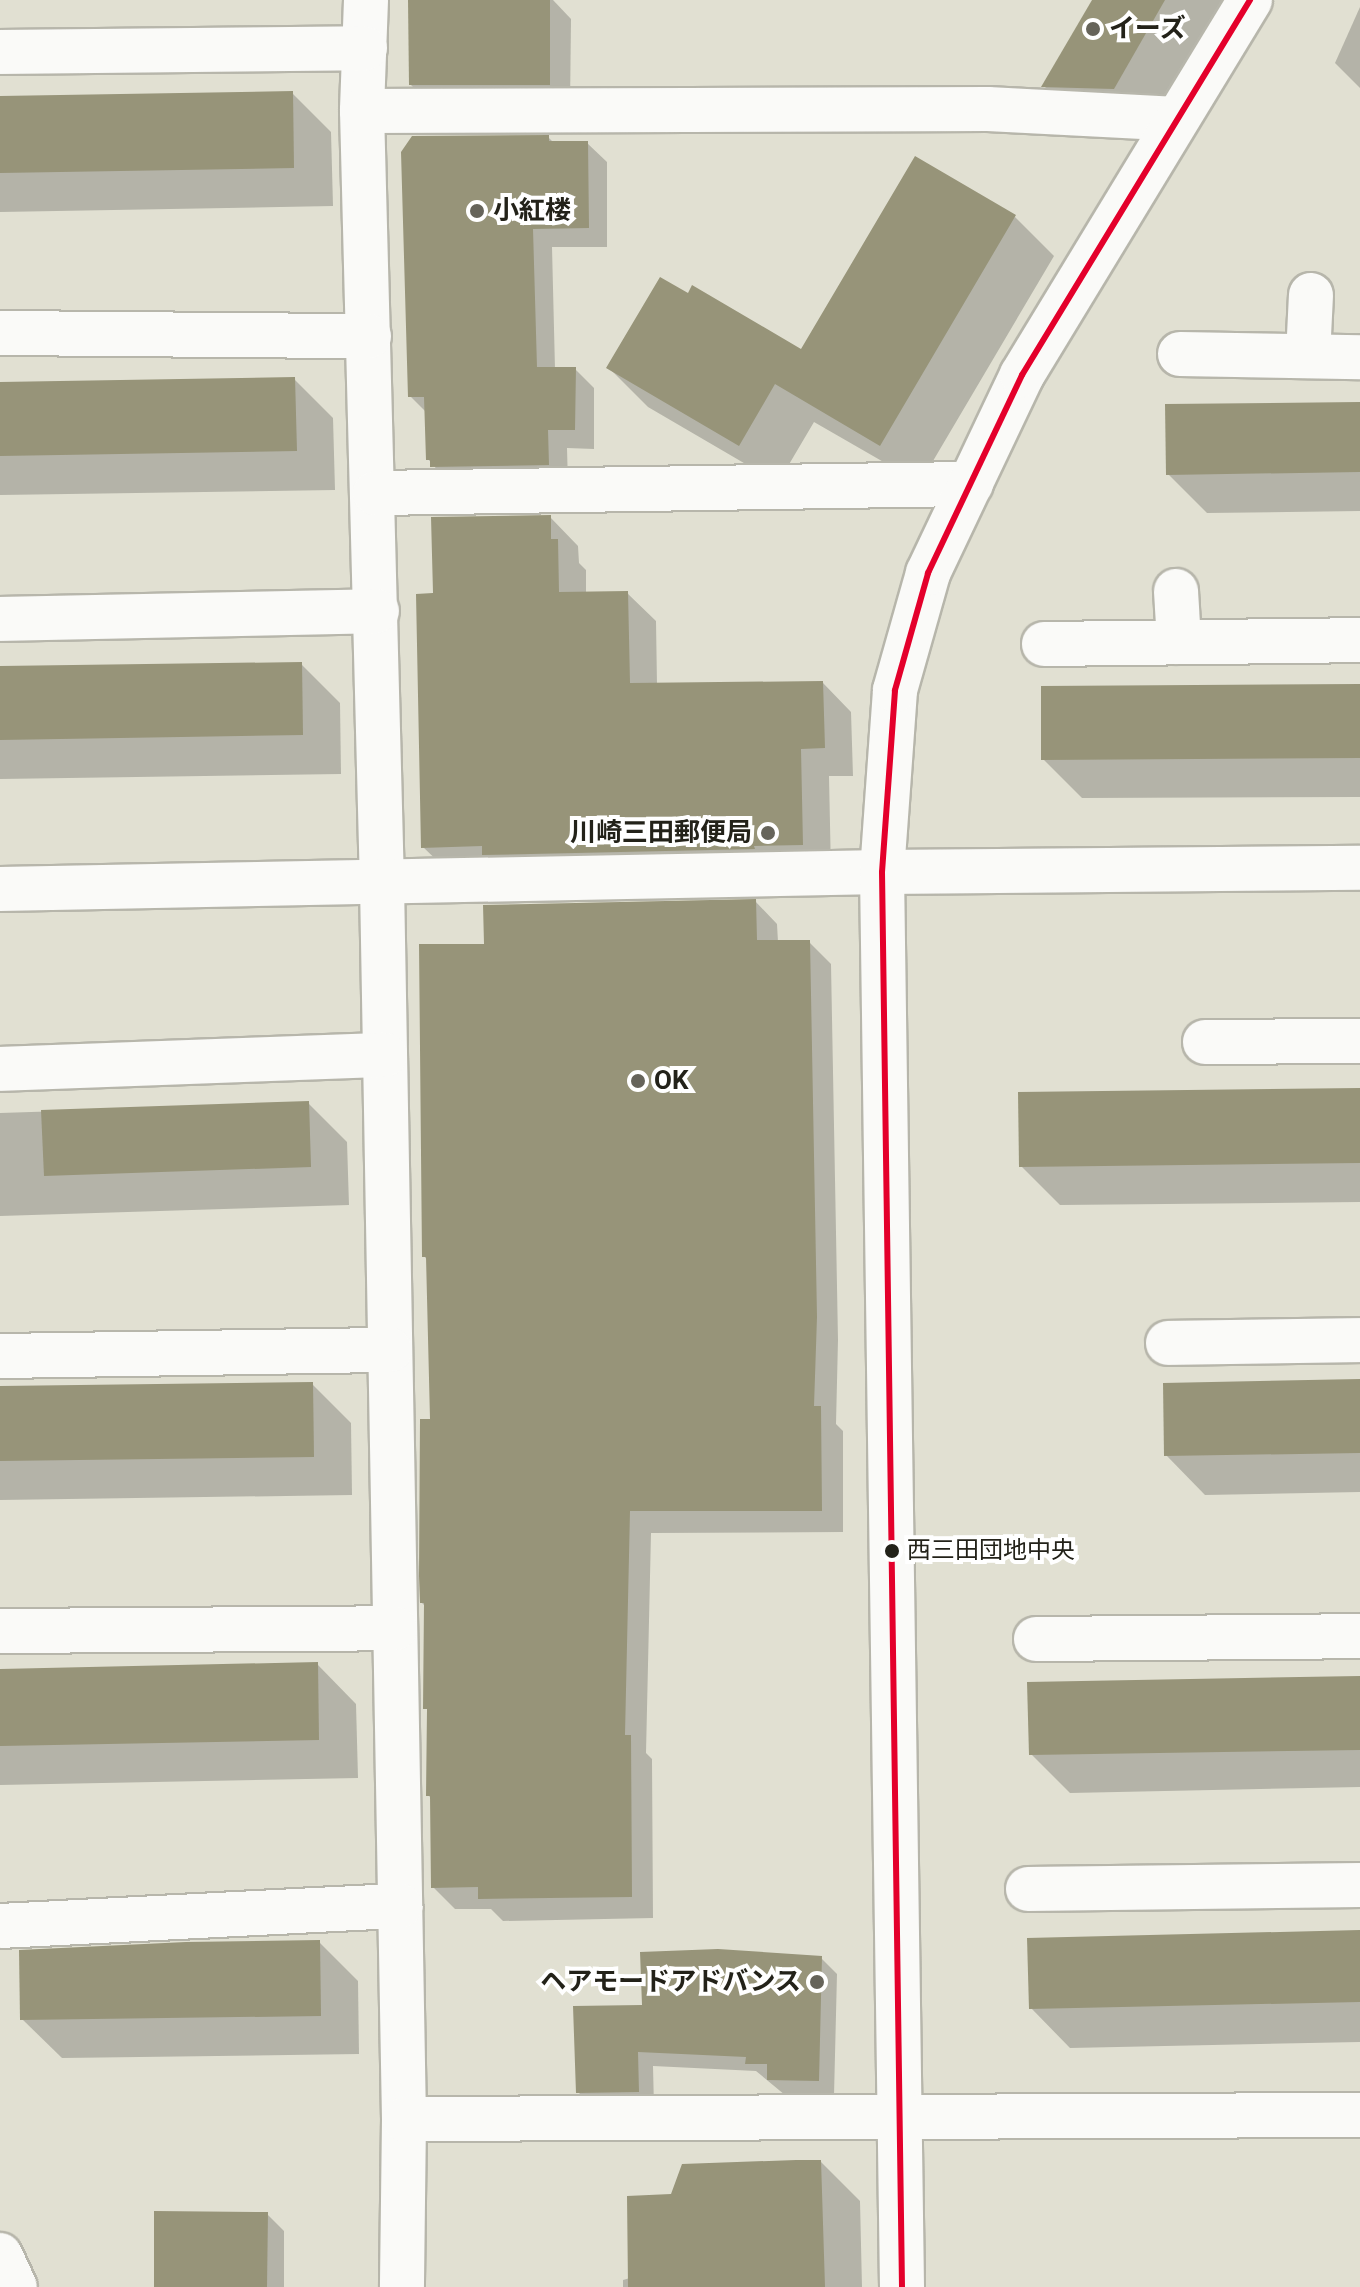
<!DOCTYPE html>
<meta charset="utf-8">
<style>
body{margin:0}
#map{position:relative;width:1360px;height:2287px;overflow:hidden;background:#e1e0d2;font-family:Roboto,"Noto Sans JP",sans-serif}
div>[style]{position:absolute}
.shadow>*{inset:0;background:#0003}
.building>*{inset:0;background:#979479}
.roads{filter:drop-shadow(2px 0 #b7b6ab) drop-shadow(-2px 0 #b7b6ab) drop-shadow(0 2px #b7b6ab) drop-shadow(0 -2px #b7b6ab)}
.minor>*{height:44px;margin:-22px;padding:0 22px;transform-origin:22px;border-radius:22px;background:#fafaf8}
.bus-1>*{height:6px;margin:-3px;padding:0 3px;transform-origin:3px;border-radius:3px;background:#e4002b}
.dots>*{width:22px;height:22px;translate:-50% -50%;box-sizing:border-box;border:4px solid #fff;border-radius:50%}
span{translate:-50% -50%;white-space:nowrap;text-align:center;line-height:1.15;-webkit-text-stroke:8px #fff;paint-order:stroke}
.bus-label{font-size:24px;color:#232219}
.left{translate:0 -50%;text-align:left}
.poi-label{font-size:26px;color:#232219;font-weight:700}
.right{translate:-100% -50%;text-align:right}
</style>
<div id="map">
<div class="shadow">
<i style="clip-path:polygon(411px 0,553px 0,571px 19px,570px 106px,432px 106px,411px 85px)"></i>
<i style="clip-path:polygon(1094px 0,1224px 0,1151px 125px,1081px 124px,1044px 86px)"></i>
<i style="clip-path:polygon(1360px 7px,1360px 88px,1335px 63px)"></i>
<i style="clip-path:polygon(292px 93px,331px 132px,333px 206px,0 212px,0 98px)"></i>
<i style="clip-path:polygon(548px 137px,554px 143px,587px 143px,607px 162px,607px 247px,552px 247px,555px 369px,575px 369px,594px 388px,594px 449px,567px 448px,568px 484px,451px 486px,428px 459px,427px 413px,410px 396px)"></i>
<i style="clip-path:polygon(1015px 217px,1054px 256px,920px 483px,814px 422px,778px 483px,648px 407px,609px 368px,802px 351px)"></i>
<i style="clip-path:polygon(294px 379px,333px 418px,335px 490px,0 495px,0 384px)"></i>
<i style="clip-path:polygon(1360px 404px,1360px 511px,1207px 513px,1168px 474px)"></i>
<i style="clip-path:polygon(550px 517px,578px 546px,579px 563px,586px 570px,586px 593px,627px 593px,656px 621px,657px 685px,823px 683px,851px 712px,853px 776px,829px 776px,831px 872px,452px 875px,423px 847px,435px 595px)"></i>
<i style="clip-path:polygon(301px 664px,340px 703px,341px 774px,0 779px,0 668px)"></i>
<i style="clip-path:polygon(1360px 686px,1360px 797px,1082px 798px,1043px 759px)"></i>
<i style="clip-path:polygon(755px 901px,777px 924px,778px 942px,809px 942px,831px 964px,838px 1340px,836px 1424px,843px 1431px,843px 1532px,651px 1533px,646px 1753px,652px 1759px,653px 1918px,503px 1921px,491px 1909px,455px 1909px,433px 1887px,432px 1799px,428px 1795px,426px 1607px,422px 1603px,432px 1421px,428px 1261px,424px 1256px,486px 946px)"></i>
<i style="clip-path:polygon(1360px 1089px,1360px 1202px,1060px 1205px,1021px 1166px)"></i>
<i style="clip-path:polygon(308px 1103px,347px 1142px,349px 1205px,0 1216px,0 1113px)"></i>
<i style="clip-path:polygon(1360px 1381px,1360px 1492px,1205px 1495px,1166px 1455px)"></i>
<i style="clip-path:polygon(312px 1384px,351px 1423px,352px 1495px,0 1500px,0 1388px)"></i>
<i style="clip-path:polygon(317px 1664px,356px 1704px,358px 1778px,0 1785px,0 1671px)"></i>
<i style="clip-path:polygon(1360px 1679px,1360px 1787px,1070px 1793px,1031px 1754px)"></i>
<i style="clip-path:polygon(1360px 1933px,1360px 2042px,1070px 2048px,1031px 2008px)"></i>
<i style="clip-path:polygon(319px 1942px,358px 1981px,359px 2054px,62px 2058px,22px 2019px)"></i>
<i style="clip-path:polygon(821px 1958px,837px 1974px,834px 2096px,785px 2095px,756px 2071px,653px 2066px,654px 2107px,594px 2108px,578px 2092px,644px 2007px)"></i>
<i style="clip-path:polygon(821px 2162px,860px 2201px,862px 2287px,623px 2287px,623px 2280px,630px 2278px,673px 2195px)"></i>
<i style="clip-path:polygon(267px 2214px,284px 2231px,284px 2287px,156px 2287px)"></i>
</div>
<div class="building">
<i style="clip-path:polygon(408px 0,550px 0,550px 85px,409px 85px)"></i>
<i style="clip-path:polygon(1092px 0,1165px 0,1114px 89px,1041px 87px)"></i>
<i style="clip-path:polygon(293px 91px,294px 168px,0 173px,0 96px)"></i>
<i style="clip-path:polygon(549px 135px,549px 141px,588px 141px,589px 228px,533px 229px,537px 367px,576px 367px,575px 430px,548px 430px,549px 465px,430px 467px,430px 460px,426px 460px,424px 397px,408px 397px,401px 152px,412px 136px)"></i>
<i style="clip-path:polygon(915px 156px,1016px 215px,880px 446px,775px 384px,739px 446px,606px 368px,660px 277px,688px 293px,692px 285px,801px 349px)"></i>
<i style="clip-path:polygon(295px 377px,297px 451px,0 456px,0 382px)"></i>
<i style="clip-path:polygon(1360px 402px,1360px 472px,1166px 475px,1165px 404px)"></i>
<i style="clip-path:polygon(551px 515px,551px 539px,558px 539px,559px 592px,628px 591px,630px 683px,823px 681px,825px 748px,801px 749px,803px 845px,754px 846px,755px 849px,482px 855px,482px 846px,421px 848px,416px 594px,433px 593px,431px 517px)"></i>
<i style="clip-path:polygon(302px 662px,303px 735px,0 740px,0 666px)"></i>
<i style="clip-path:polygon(1360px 684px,1360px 758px,1041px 760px,1041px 686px)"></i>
<i style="clip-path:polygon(756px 899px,757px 940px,810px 940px,817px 1317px,814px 1406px,821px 1406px,822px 1511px,630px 1511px,625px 1735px,631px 1735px,632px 1897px,478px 1899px,478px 1887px,431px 1888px,430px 1796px,426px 1796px,427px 1709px,423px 1709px,424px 1603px,420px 1603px,419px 1576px,420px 1419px,430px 1419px,426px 1257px,422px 1257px,419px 944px,484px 944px,483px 905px)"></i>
<i style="clip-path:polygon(1360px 1088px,1360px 1163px,1019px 1167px,1018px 1092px)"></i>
<i style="clip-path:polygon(309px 1101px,311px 1167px,44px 1176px,41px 1110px)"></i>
<i style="clip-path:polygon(1360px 1379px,1360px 1453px,1164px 1456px,1163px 1383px)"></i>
<i style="clip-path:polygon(313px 1382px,314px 1457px,0 1461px,0 1386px)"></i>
<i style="clip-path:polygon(318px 1662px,319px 1740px,0 1746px,0 1669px)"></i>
<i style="clip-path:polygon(1360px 1676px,1360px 1750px,1029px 1755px,1027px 1682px)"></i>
<i style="clip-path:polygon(1360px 1930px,1360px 2002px,1029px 2009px,1027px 1938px)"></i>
<i style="clip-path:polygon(320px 1940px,321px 2016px,20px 2020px,19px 1950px,186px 1942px)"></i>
<i style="clip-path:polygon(718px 1949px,822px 1956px,819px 2081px,767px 2080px,767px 2064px,745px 2064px,746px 2057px,638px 2052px,639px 2092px,576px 2093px,573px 2006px,642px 2005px,640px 1952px)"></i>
<i style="clip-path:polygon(796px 2160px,821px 2160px,825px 2287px,628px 2287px,627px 2196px,671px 2194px,682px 2164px)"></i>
<i style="clip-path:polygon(154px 2211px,268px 2212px,267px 2287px,154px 2287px)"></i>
</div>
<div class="roads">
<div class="minor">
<i style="left:366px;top:0;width:111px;rotate:92.1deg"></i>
<i style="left:362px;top:111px;width:773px;rotate:88.52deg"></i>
<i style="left:382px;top:884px;width:1235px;rotate:88.98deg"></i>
<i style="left:404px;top:2119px;width:168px;rotate:90.7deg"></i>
<i style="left:0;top:52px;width:365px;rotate:-0.6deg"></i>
<i style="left:362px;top:111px;width:626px;rotate:-0.18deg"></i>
<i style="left:988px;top:109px;width:189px;rotate:3deg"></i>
<i style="left:0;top:333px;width:369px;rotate:0.5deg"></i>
<i style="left:1180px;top:354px;width:180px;rotate:1deg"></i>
<i style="left:1308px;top:356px;width:61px;rotate:-87.2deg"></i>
<i style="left:375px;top:493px;width:596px;rotate:-0.87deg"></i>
<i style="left:1176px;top:591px;width:51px;rotate:86.6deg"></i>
<i style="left:0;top:619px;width:377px;rotate:-1.2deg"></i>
<i style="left:1044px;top:644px;width:316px;rotate:-0.7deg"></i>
<i style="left:0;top:889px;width:882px;rotate:-1.1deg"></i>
<i style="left:882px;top:872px;width:478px;rotate:-0.5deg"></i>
<i style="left:1205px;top:1042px;width:155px;rotate:-0.4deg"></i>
<i style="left:0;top:1069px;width:385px;rotate:-2.1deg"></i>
<i style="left:1168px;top:1343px;width:192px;rotate:-0.9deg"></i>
<i style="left:0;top:1356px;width:390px;rotate:-0.9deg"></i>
<i style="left:0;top:1631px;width:395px;rotate:-0.4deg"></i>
<i style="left:1036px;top:1639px;width:324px;rotate:-0.5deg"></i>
<i style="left:1028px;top:1889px;width:332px;rotate:-0.7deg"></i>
<i style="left:0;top:1926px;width:401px;rotate:-2.9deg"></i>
<i style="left:404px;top:2119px;width:956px;rotate:-0.24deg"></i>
<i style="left:0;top:2255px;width:35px;rotate:65deg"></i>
<i style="left:902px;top:2287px;width:1415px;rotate:-90.81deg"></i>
<i style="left:882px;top:872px;width:182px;rotate:-85.9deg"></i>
<i style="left:895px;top:690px;width:122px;rotate:-74.2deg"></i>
<i style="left:928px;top:573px;width:219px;rotate:-64.6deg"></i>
<i style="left:1022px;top:375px;width:439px;rotate:-58.7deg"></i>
</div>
</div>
<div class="bus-1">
<i style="left:902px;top:2287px;width:1415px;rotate:-90.81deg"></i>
<i style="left:882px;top:872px;width:182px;rotate:-85.9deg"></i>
<i style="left:895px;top:690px;width:122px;rotate:-74.2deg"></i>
<i style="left:928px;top:573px;width:219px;rotate:-64.6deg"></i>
<i style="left:1022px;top:375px;width:439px;rotate:-58.7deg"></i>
</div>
<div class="dots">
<i style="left:1093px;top:29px;background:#66645a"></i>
<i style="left:477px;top:211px;background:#66645a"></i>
<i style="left:768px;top:833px;background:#66645a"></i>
<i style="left:638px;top:1081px;background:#66645a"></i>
<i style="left:892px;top:1551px;background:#232219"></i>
<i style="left:817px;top:1982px;background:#66645a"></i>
</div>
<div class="bus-label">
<span class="left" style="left:907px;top:1551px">西三田団地中央</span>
</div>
<div class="poi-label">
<span class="left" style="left:1109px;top:29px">イーズ</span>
<span class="left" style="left:493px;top:211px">小紅楼</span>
<span class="right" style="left:752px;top:833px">川崎三田郵便局</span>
<span class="left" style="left:654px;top:1081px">OK</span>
<span class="right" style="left:801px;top:1982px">ヘアモードアドバンス</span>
</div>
</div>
